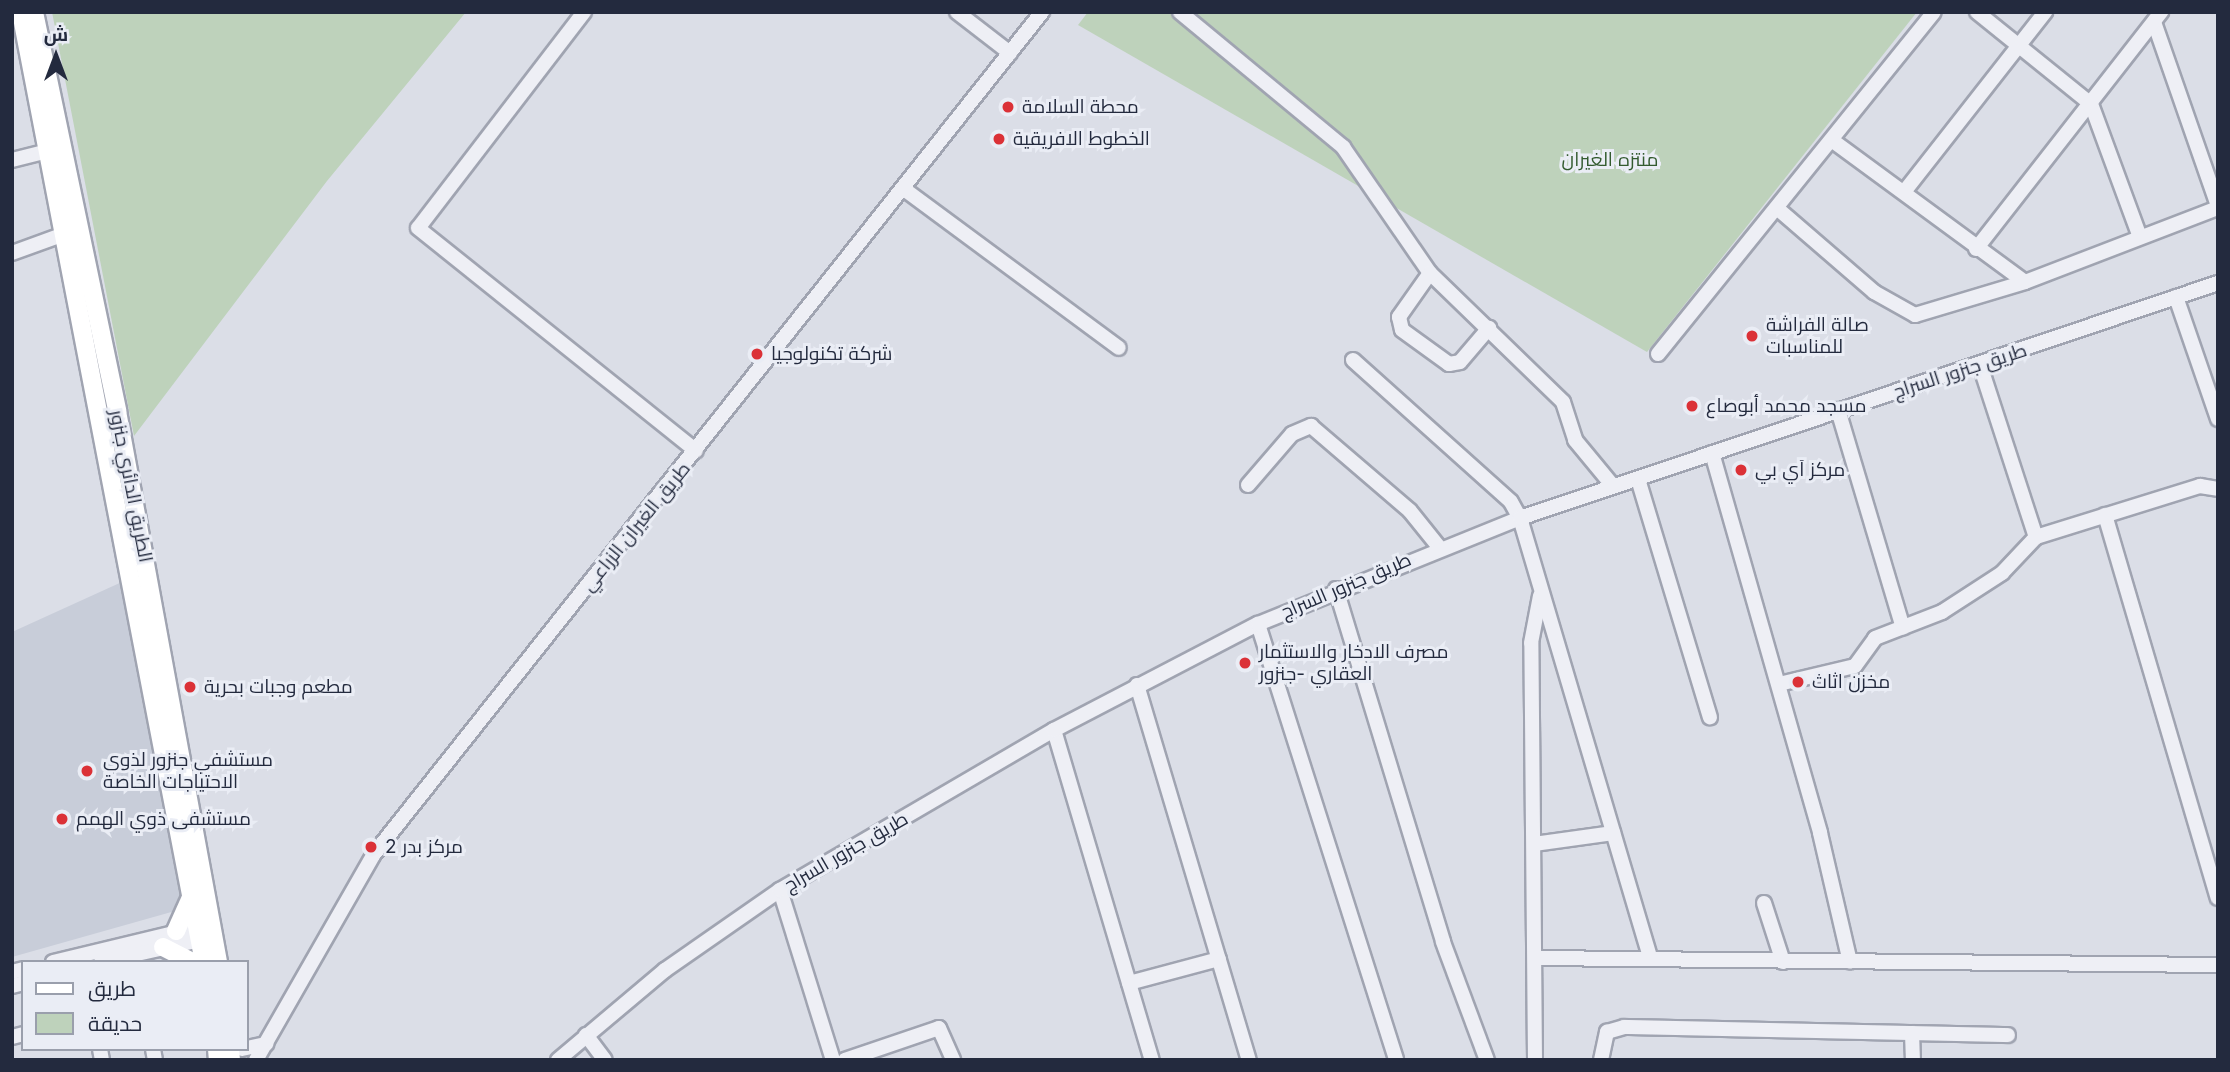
<!DOCTYPE html>
<meta charset="utf-8">
<style>
body{margin:0}
#map{position:relative;width:2230px;height:1072px;overflow:hidden;background:#dbdee7;font-family:Inter,Cairo,sans-serif}
div>[style]{position:absolute}
.built>*{inset:0;background:#c8cdd9}
.green>*{inset:0;background:#bed2bb}
.roads{filter:drop-shadow(2px 0 #a0a4b1) drop-shadow(-2px 0 #a0a4b1) drop-shadow(0 2px #a0a4b1) drop-shadow(0 -2px #a0a4b1)}
.minor>*{height:14px;margin:-7px;padding:0 7px;transform-origin:7px;border-radius:7px;background:#eeeff5}
.major>*{height:18px;margin:-9px;padding:0 9px;transform-origin:9px;border-radius:9px;background:#fff}
.dots>*{width:19px;height:19px;translate:-50% -50%;box-sizing:border-box;border:4px solid #eaedf5;border-radius:50%}
span{translate:-50% -50%;white-space:nowrap;text-align:center;line-height:1.15;-webkit-text-stroke:6px #eaedf5;paint-order:stroke}
.poi-label{font-size:19px;color:#232a3e}
.left{translate:0 -50%;text-align:left}
.park-label{font-size:19px;color:#335b2f}
.street-label{font-size:19px;color:#232a3e}
.frame{position:absolute;inset:0;border:14px solid #232a3e;pointer-events:none}
.legend{position:absolute;left:21px;top:960px;width:228px;height:91px;box-sizing:border-box;background:#eaedf5;border:2px solid #9a9fac;margin:0;padding:9px 12px;list-style:none;font-size:21px;color:#232a3e}
.legend li{display:flex;align-items:center;gap:14px;height:35px}
.legend b{width:35px;border:2px solid #9a9fac}
.north{position:absolute;left:21px;top:21px;width:70px;height:70px;-webkit-text-stroke:5px #eaedf5;paint-order:stroke;rotate:0deg;font-size:19px;font-weight:700;line-height:28px;text-align:center;color:#232a3e}
.north::after{content:'';display:block;margin:auto;width:24px;height:32px;background:#232a3e;clip-path:polygon(50% 0,100% 100%,50% 72%,0 100%)}
</style>
<div id="map">
<div class="built">
<i style="clip-path:polygon(135px 576px,182px 909px,12px 957px,12px 632px)"></i>
</div>
<div class="green">
<i style="clip-path:polygon(52px 12px,466px 12px,327px 181px,134px 436px)"></i>
<i style="clip-path:polygon(1088px 12px,1917px 12px,1647px 352px,1078px 25px)"></i>
</div>
<div class="roads">
<div class="minor">
<i style="left:584px;top:12px;width:272px;rotate:127.5deg"></i>
<i style="left:418px;top:228px;width:356px;rotate:38.7deg"></i>
<i style="left:957px;top:12px;width:67px;rotate:37.7deg"></i>
<i style="left:1180px;top:12px;width:212px;rotate:39.6deg"></i>
<i style="left:1343px;top:147px;width:153px;rotate:55.4deg"></i>
<i style="left:1430px;top:273px;width:185px;rotate:44.1deg"></i>
<i style="left:1563px;top:402px;width:40px;rotate:72deg"></i>
<i style="left:1575px;top:440px;width:60px;rotate:50.4deg"></i>
<i style="left:1977px;top:12px;width:146px;rotate:38.9deg"></i>
<i style="left:2091px;top:104px;width:142px;rotate:69.8deg"></i>
<i style="left:2154px;top:22px;width:195px;rotate:70.8deg"></i>
<i style="left:1833px;top:141px;width:238px;rotate:36.3deg"></i>
<i style="left:12px;top:160px;width:38px;rotate:-14deg"></i>
<i style="left:904px;top:189px;width:267px;rotate:36.5deg"></i>
<i style="left:1904px;top:192px;width:229px;rotate:-51.9deg"></i>
<i style="left:1778px;top:209px;width:127px;rotate:40.8deg"></i>
<i style="left:1874px;top:292px;width:47px;rotate:29.3deg"></i>
<i style="left:1915px;top:315px;width:115px;rotate:-16.7deg"></i>
<i style="left:2025px;top:282px;width:207px;rotate:-21deg"></i>
<i style="left:1976px;top:249px;width:301px;rotate:-52deg"></i>
<i style="left:12px;top:253px;width:59px;rotate:-20deg"></i>
<i style="left:1430px;top:273px;width:54px;rotate:125.2deg"></i>
<i style="left:1399px;top:317px;width:13px;rotate:77deg"></i>
<i style="left:1402px;top:330px;width:58px;rotate:35.9deg"></i>
<i style="left:1449px;top:364px;width:11px;rotate:-10deg"></i>
<i style="left:1460px;top:362px;width:45px;rotate:-49.5deg"></i>
<i style="left:2176px;top:297px;width:129px;rotate:71deg"></i>
<i style="left:1658px;top:354px;width:439px;rotate:-51.1deg"></i>
<i style="left:1353px;top:360px;width:212px;rotate:41.9deg"></i>
<i style="left:1511px;top:502px;width:18px;rotate:61deg"></i>
<i style="left:1520px;top:518px;width:460px;rotate:73.5deg"></i>
<i style="left:1980px;top:365px;width:181px;rotate:72deg"></i>
<i style="left:1838px;top:410px;width:227px;rotate:73.4deg"></i>
<i style="left:1712px;top:453px;width:395px;rotate:74.1deg"></i>
<i style="left:1820px;top:833px;width:132px;rotate:76.9deg"></i>
<i style="left:1638px;top:479px;width:249px;rotate:73.2deg"></i>
<i style="left:1248px;top:485px;width:67px;rotate:-49.2deg"></i>
<i style="left:1292px;top:434px;width:21px;rotate:-23deg"></i>
<i style="left:1311px;top:426px;width:130px;rotate:40.6deg"></i>
<i style="left:1410px;top:511px;width:46px;rotate:51.1deg"></i>
<i style="left:2105px;top:515px;width:399px;rotate:73.6deg"></i>
<i style="left:1336px;top:589px;width:369px;rotate:73.1deg"></i>
<i style="left:1443px;top:942px;width:126px;rotate:69.6deg"></i>
<i style="left:1258px;top:624px;width:457px;rotate:72.4deg"></i>
<i style="left:1779px;top:684px;width:78px;rotate:-13.3deg"></i>
<i style="left:1855px;top:666px;width:34px;rotate:-54deg"></i>
<i style="left:1875px;top:638px;width:72px;rotate:-21.2deg"></i>
<i style="left:1942px;top:612px;width:72px;rotate:-33deg"></i>
<i style="left:2002px;top:573px;width:50px;rotate:-46.6deg"></i>
<i style="left:2036px;top:537px;width:172px;rotate:-17.3deg"></i>
<i style="left:2200px;top:486px;width:18px;rotate:9deg"></i>
<i style="left:1137px;top:685px;width:391px;rotate:73.4deg"></i>
<i style="left:1054px;top:730px;width:344px;rotate:73.5deg"></i>
<i style="left:1534px;top:844px;width:80px;rotate:-7.9deg"></i>
<i style="left:780px;top:890px;width:178px;rotate:72.7deg"></i>
<i style="left:1764px;top:903px;width:62px;rotate:72.1deg"></i>
<i style="left:1535px;top:958px;width:683px;rotate:0.59deg"></i>
<i style="left:53px;top:962px;width:158px;rotate:-13.5deg"></i>
<i style="left:101px;top:962px;width:111px;rotate:-12.5deg"></i>
<i style="left:12px;top:972px;width:11px;rotate:-15deg"></i>
<i style="left:1129px;top:983px;width:93px;rotate:-14.9deg"></i>
<i style="left:12px;top:986px;width:11px;rotate:-15deg"></i>
<i style="left:1912px;top:1033px;width:27px;rotate:88deg"></i>
<i style="left:586px;top:1035px;width:31px;rotate:53deg"></i>
<i style="left:12px;top:1037px;width:11px;rotate:-15deg"></i>
<i style="left:100px;top:1049px;width:11px;rotate:80deg"></i>
<i style="left:153px;top:1049px;width:11px;rotate:80deg"></i>
<i style="left:242px;top:1049px;width:25px;rotate:-12deg"></i>
<i style="left:256px;top:1060px;width:237px;rotate:-60.2deg"></i>
<i style="left:374px;top:854px;width:1075px;rotate:-51.57deg"></i>
<i style="left:558px;top:1060px;width:140px;rotate:-40.1deg"></i>
<i style="left:665px;top:970px;width:140px;rotate:-34.8deg"></i>
<i style="left:780px;top:890px;width:317px;rotate:-30.3deg"></i>
<i style="left:1054px;top:730px;width:230px;rotate:-27.5deg"></i>
<i style="left:1258px;top:624px;width:283px;rotate:-22deg"></i>
<i style="left:1520px;top:518px;width:736px;rotate:-18.61deg"></i>
<i style="left:845px;top:1060px;width:99px;rotate:-18.8deg"></i>
<i style="left:939px;top:1028px;width:35px;rotate:66deg"></i>
<i style="left:1535px;top:1060px;width:417px;rotate:-90.5deg"></i>
<i style="left:1531px;top:643px;width:48px;rotate:-79.2deg"></i>
<i style="left:1601px;top:1060px;width:29px;rotate:-78deg"></i>
<i style="left:1607px;top:1032px;width:18px;rotate:-16deg"></i>
<i style="left:1624px;top:1027px;width:384px;rotate:1.2deg"></i>
</div>
<div class="major">
<i style="left:21px;top:12px;width:967px;rotate:79.1deg"></i>
<i style="left:34px;top:12px;width:408px;rotate:78.2deg"></i>
<i style="left:117px;top:411px;width:560px;rotate:79.61deg"></i>
<i style="left:176px;top:931px;width:36px;rotate:-66deg"></i>
<i style="left:163px;top:947px;width:34px;rotate:27deg"></i>
<i style="left:217px;top:1049px;width:11px;rotate:85deg"></i>
<i style="left:230px;top:1049px;width:11px;rotate:85deg"></i>
</div>
</div>
<div class="dots">
<i style="left:1008px;top:107px;background:#db3137"></i>
<i style="left:999px;top:139px;background:#db3137"></i>
<i style="left:1752px;top:336px;background:#db3137"></i>
<i style="left:757px;top:354px;background:#db3137"></i>
<i style="left:1692px;top:406px;background:#db3137"></i>
<i style="left:1741px;top:470px;background:#db3137"></i>
<i style="left:1245px;top:663px;background:#db3137"></i>
<i style="left:1798px;top:682px;background:#db3137"></i>
<i style="left:190px;top:687px;background:#db3137"></i>
<i style="left:87px;top:771px;background:#db3137"></i>
<i style="left:62px;top:819px;background:#db3137"></i>
<i style="left:371px;top:847px;background:#db3137"></i>
</div>
<div class="poi-label">
<span class="left" style="left:1022px;top:107px">محطة السلامة</span>
<span class="left" style="left:1013px;top:139px">الخطوط الافريقية</span>
<span class="left" style="left:1766px;top:336px">صالة الفراشة<br>للمناسبات</span>
<span class="left" style="left:771px;top:354px">شركة تكنولوجيا</span>
<span class="left" style="left:1706px;top:406px">مسجد محمد أبوصاع</span>
<span class="left" style="left:1755px;top:470px">مركز اَي بي</span>
<span class="left" style="left:1259px;top:663px">مصرف الادخار والاستثمار<br>العقاري -جنزور</span>
<span class="left" style="left:1812px;top:682px">مخزن اثاث</span>
<span class="left" style="left:204px;top:687px">مطعم وجبات بحرية</span>
<span class="left" style="left:103px;top:771px">مستشفي جنزور لذوي<br>الاحتياجات الخاصة</span>
<span class="left" style="left:76px;top:819px">مستشفى ذوي الهمم</span>
<span class="left" style="left:385px;top:847px">مركز بدر 2</span>
</div>
<div class="park-label">
<span style="left:1610px;top:160px">منتزه الغيران</span>
</div>
<div class="street-label">
<span style="left:1960px;top:371px;rotate:-18deg">طريق جنزور السراج</span>
<span style="left:131px;top:486px;rotate:79deg">الطريق الدائري جنزور</span>
<span style="left:636px;top:527px;rotate:-51deg">طريق الغيران الزراعي</span>
<span style="left:1346px;top:586px;rotate:-23deg">طريق جنزور السراج</span>
<span style="left:846px;top:852px;rotate:-30deg">طريق جنزور السراج</span>
</div>
<div class="frame"></div>
<ul class="legend">
<li><b style="height:9px;background:#fff"></b>طريق</li>
<li><b style="height:19px;background:#bed2bb"></b>حديقة</li>
</ul>
<div class="north">ش</div>
</div>
